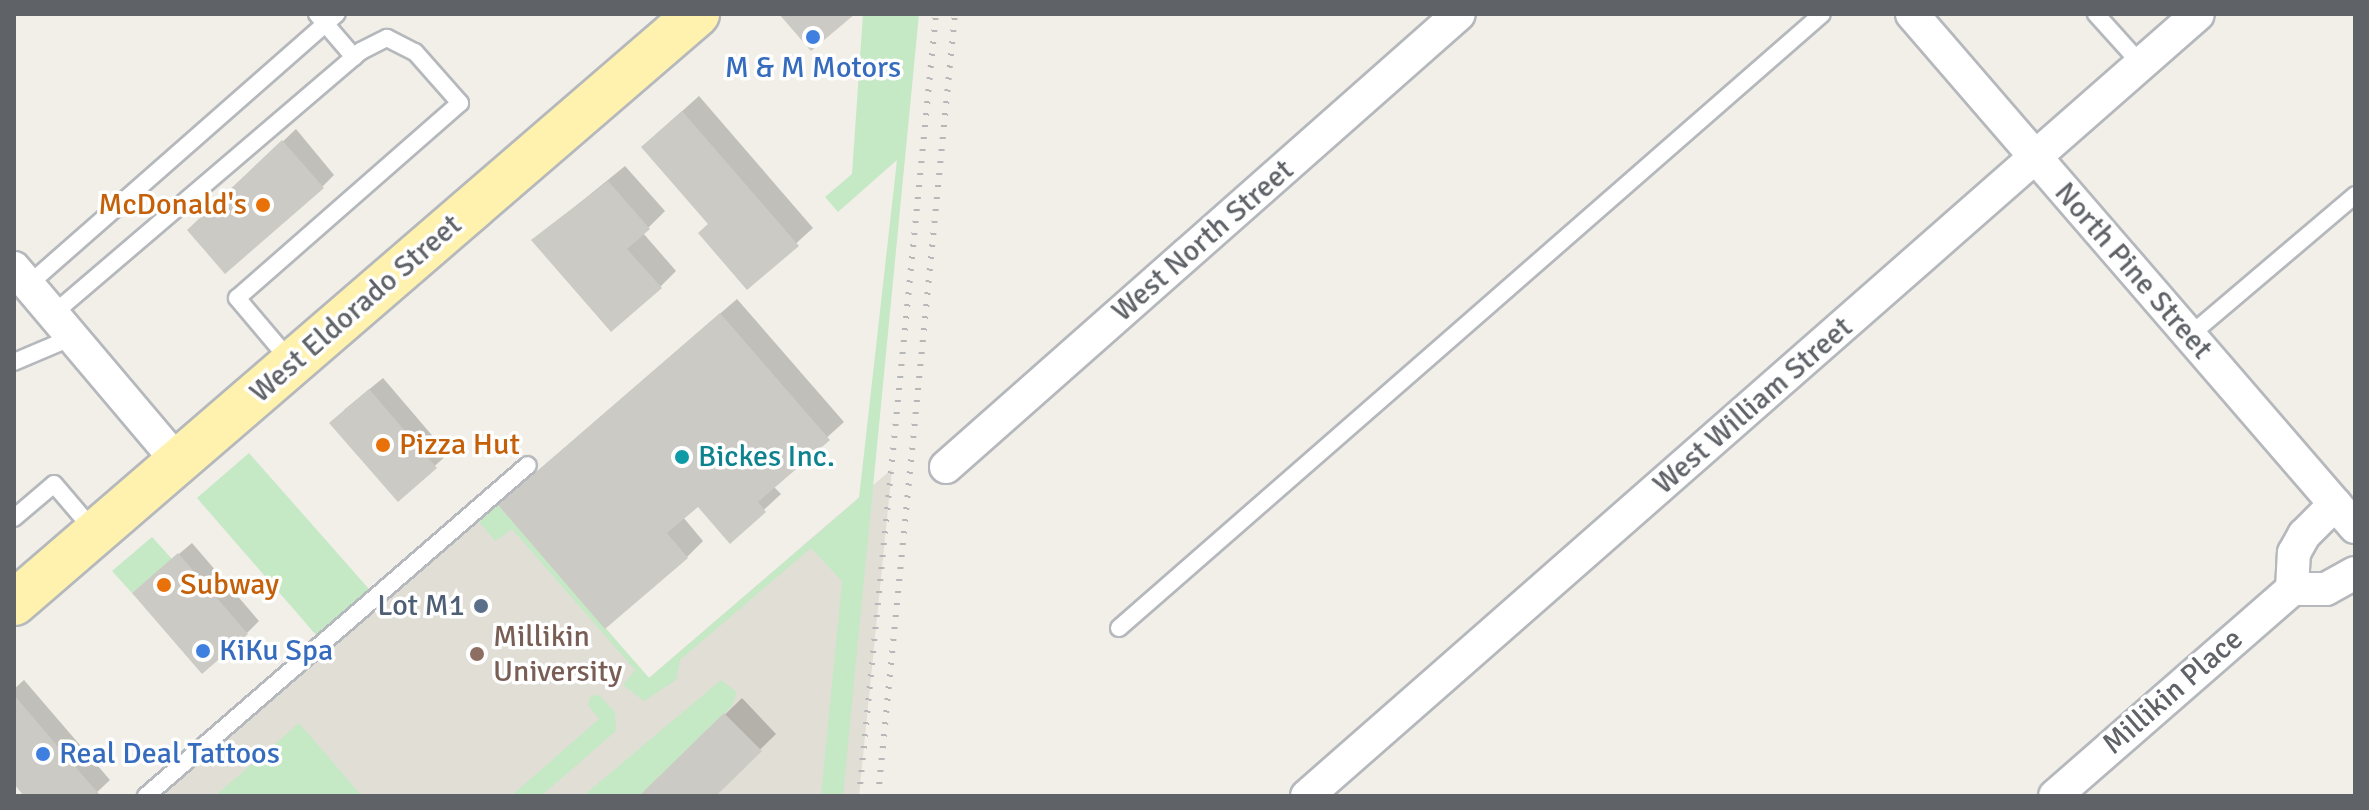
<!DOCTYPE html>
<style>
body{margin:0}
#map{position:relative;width:2369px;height:810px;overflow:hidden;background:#f1efe8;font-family:Signika,sans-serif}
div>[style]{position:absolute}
.education>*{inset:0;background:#e1ded6}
.green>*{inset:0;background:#c5e8c5}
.shadow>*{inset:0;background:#0003}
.building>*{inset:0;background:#cccac5}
.roads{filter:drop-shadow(2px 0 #b5b8bc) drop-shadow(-2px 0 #b5b8bc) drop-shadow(0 2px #b5b8bc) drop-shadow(0 -2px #b5b8bc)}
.lane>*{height:16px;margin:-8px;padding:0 8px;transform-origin:8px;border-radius:8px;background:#fff}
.street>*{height:32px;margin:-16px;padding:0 16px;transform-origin:16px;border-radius:16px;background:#fff}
.primary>*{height:44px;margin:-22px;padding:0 22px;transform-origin:22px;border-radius:22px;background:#fff2af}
.rail>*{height:6px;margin-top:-3px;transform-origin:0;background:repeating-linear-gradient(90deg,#b6b7b8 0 2px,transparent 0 12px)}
.dots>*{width:22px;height:22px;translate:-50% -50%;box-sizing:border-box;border:4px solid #fff;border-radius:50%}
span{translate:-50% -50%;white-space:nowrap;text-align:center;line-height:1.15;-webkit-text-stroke:7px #fff;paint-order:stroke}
.shop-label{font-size:30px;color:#366cbe}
.left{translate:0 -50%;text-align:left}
.food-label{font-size:30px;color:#c56008}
.right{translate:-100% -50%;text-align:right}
.street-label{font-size:30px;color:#5f6368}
.culture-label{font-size:30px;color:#0d838f}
.service-label{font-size:30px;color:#4e5e75}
.education-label{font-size:30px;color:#785e54}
.frame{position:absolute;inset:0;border:16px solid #5f6368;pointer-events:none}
</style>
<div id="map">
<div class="education">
<i style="clip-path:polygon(892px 469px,859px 796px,146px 796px,269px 690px,276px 697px,498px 505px,649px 678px)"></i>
</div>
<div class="green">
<i style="clip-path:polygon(863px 14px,919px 14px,843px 796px,821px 796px,842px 581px,811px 548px,680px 660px,676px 680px,644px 701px,623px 685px,635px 670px,512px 529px,495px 541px,479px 522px,498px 505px,649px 678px,859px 498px,897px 160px,838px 212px,825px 197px,852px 174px)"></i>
<i style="clip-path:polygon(249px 453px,376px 597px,323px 643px,197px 498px)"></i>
<i style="clip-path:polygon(152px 537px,172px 559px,132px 593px,112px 571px)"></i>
<i style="clip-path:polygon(721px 680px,737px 692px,732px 706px,639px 796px,583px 796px)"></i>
<i style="clip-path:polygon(591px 695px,600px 696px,615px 712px,616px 731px,541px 796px,511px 796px,599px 719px,588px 705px)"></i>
<i style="clip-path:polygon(299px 723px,362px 796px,215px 796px)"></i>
</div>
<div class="shadow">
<i style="clip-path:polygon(699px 96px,813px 228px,748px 287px,660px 131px)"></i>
<i style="clip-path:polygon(296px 129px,334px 175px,322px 187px,202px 218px)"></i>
<i style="clip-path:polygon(625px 166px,665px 211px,643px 233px,676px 271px,660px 287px,534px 240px)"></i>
<i style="clip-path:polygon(737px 299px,844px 422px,773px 486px,781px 494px,730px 541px,698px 504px,683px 517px,703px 541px,687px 557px,517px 489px)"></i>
<i style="clip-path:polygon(383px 378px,448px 454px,398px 499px,344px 410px)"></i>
<i style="clip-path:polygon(192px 543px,259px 621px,247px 633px,147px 581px)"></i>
<i style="clip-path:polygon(24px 680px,110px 780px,93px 796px,27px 796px,14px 781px,14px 689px)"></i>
<i style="clip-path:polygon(742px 698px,776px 734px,713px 796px,641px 796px)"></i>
</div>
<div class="building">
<i style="clip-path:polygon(779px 14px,855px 14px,811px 51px)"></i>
<i style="clip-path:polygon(682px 111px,799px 246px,747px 290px,698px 233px,708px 224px,641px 147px)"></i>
<i style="clip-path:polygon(282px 140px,324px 188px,225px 274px,187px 230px)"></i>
<i style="clip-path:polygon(608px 181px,650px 229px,627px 249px,662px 288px,611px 332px,531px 240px)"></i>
<i style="clip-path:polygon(720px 313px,830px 440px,758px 502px,766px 512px,730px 544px,698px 507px,667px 533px,688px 558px,605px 629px,498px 505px)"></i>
<i style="clip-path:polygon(369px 389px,437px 468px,398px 502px,329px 423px)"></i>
<i style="clip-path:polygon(178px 553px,248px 634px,202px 674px,132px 593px)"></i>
<i style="clip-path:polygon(14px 695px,78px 770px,101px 796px,24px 796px,14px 784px)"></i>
<i style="clip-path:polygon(724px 713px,762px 751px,716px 796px,639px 796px)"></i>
</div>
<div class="roads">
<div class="lane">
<i style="left:317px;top:14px;width:57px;rotate:49.3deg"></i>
<i style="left:2096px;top:14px;width:67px;rotate:48deg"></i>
<i style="left:28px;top:285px;width:411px;rotate:-41.3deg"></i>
<i style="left:53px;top:314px;width:405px;rotate:-40.5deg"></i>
<i style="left:361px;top:51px;width:29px;rotate:-27deg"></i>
<i style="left:387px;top:38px;width:31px;rotate:27deg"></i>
<i style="left:415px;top:52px;width:68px;rotate:48.6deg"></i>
<i style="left:460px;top:103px;width:296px;rotate:138.8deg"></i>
<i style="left:237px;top:298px;width:85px;rotate:49.8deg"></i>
<i style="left:2189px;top:336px;width:218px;rotate:-40.3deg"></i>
<i style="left:14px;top:362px;width:64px;rotate:-23deg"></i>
<i style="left:14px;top:518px;width:52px;rotate:-40.4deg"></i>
<i style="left:54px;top:484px;width:63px;rotate:49.5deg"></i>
<i style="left:1119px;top:628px;width:933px;rotate:-41.13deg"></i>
<i style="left:146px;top:796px;width:505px;rotate:-40.91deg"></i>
</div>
<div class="street">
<i style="left:1912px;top:14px;width:678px;rotate:49.19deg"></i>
<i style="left:14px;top:268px;width:254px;rotate:49.8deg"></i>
<i style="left:946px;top:467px;width:684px;rotate:-41.45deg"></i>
<i style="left:2292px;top:589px;width:36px;rotate:-87deg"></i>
<i style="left:2294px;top:553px;width:21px;rotate:-61deg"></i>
<i style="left:2304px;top:535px;width:44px;rotate:-45deg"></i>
<i style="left:2292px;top:589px;width:34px"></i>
<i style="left:2326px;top:589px;width:33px;rotate:-29deg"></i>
<i style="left:1307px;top:796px;width:1185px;rotate:-41.27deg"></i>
<i style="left:2055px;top:796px;width:315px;rotate:-41.1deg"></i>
</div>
<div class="primary">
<i style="left:14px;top:603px;width:902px;rotate:-40.77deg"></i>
</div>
</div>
<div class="rail">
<i style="left:859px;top:796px;width:786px;rotate:-84.38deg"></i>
<i style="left:878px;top:796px;width:786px;rotate:-84.38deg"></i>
</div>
<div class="dots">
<i style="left:813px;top:37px;background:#3f7fe0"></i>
<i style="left:263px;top:205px;background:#e8710a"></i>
<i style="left:383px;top:445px;background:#e8710a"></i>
<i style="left:682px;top:457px;background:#0f9aa8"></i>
<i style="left:164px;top:585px;background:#e8710a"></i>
<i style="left:481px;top:606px;background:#5c6f8a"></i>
<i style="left:203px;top:651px;background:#3f7fe0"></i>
<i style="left:477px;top:654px;background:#8d6e63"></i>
<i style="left:43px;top:754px;background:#3f7fe0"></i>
</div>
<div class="shop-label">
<span style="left:813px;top:68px">M &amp; M Motors</span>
<span class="left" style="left:219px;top:651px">KiKu Spa</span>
<span class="left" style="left:59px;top:754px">Real Deal Tattoos</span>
</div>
<div class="food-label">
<span class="right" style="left:247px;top:205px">McDonald's</span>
<span class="left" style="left:399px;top:445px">Pizza Hut</span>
<span class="left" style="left:180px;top:585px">Subway</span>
</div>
<div class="street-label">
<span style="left:1203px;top:241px;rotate:-41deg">West North Street</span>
<span style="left:2133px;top:271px;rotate:49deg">North Pine Street</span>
<span style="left:356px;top:309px;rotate:-41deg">West Eldorado Street</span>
<span style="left:1753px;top:406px;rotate:-41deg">West William Street</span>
<span style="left:2173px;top:692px;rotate:-41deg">Millikin Place</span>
</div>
<div class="culture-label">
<span class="left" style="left:698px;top:457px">Bickes Inc.</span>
</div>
<div class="service-label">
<span class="right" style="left:465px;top:606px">Lot M1</span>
</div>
<div class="education-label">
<span class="left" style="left:493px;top:654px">Millikin<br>University</span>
</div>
<div class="frame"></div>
</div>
